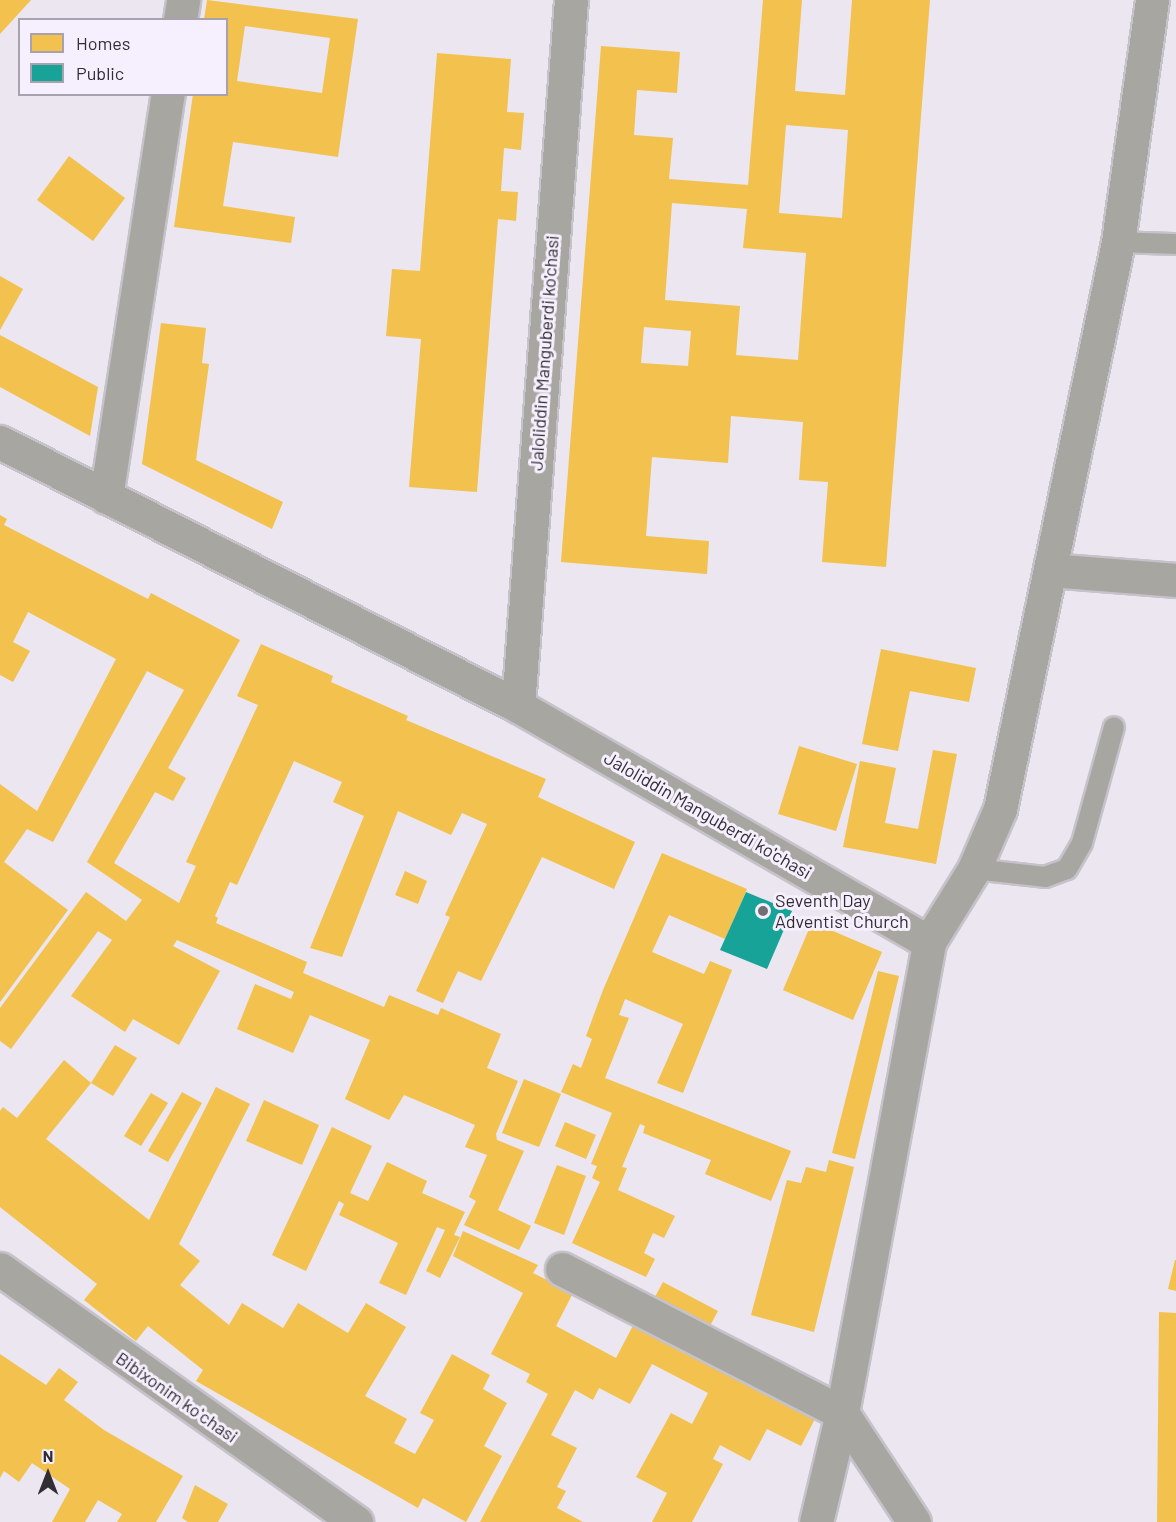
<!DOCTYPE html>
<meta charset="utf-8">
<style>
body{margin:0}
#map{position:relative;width:1176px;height:1522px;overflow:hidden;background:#ebe6f0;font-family:Barlow,sans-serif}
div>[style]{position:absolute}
.homes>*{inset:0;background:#f2c14e}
.public>*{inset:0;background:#17a398}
.roads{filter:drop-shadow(2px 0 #c6c2ca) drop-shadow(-2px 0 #c6c2ca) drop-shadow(0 2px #c6c2ca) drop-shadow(0 -2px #c6c2ca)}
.lane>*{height:20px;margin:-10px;padding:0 10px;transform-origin:10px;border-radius:10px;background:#a8a6a1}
.street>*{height:33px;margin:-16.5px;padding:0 16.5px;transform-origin:16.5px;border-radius:16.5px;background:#a8a6a1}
.dots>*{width:16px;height:16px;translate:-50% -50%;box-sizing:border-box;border:3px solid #f6f0fe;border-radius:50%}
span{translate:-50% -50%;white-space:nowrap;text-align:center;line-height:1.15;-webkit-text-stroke:6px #f6f0fe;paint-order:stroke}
.street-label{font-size:18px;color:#302d34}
.poi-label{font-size:18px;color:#302d34}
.left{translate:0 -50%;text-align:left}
.legend{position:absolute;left:18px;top:18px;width:210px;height:78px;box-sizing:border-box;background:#f6f0fe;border:2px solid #a7a2ad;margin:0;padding:8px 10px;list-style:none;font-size:18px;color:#302d34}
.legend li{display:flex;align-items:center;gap:12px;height:30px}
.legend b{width:30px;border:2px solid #a7a2ad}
.north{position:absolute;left:18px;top:1444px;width:60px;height:60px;-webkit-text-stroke:4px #f6f0fe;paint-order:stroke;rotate:0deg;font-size:16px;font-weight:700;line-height:24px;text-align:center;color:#302d34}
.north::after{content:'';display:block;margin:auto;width:21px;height:27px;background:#302d34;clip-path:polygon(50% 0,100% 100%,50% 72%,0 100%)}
</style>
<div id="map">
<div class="homes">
<i style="clip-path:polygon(0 0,31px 0,0 34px)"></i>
<i style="clip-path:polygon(evenodd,207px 0,358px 19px,338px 157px,233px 142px,223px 206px,295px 217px,291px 243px,174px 227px,193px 94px,226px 94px,226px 20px,204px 20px,207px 0,245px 26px,330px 38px,322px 93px,237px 81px,245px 26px)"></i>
<i style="clip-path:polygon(evenodd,763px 0,802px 0,795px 91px,845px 95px,852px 0,930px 0,886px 567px,822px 562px,828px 482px,799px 480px,803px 422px,731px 416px,728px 463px,652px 457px,646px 536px,709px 541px,707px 574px,561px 562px,601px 46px,680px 52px,677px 93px,637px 90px,634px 135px,673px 138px,669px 179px,748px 185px,763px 0,786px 125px,848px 130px,842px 218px,779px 213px,786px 125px,763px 0,672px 203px,747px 209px,743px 248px,806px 253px,798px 360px,736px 355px,740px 306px,665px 300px,672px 203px,763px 0,644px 327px,691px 331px,688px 366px,641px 363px,644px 327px)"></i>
<i style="clip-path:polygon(437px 53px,511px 59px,507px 112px,524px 113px,521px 150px,504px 148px,501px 191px,518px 192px,516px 221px,498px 219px,477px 492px,409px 487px,421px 339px,386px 336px,392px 269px,420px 271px)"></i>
<i style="clip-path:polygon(69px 156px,125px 198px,93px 241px,37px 200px)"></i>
<i style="clip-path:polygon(0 276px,23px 289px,0 330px)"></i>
<i style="clip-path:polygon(161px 323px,206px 328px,202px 363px,209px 364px,196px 460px,283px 502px,272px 529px,142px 464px)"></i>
<i style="clip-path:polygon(0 335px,98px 387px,90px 436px,0 387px)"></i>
<i style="clip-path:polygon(0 515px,7px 519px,4px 525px,148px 599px,151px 593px,240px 640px,168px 768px,186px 778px,173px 801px,155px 792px,114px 863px,179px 903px,196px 866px,186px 862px,258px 705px,237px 696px,261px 644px,333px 676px,331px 682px,408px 716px,406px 720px,546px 779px,538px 797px,635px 842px,614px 889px,542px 857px,481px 981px,458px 971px,443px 1003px,416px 991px,450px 917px,445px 915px,487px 824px,462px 813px,451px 835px,398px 811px,342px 957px,310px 948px,364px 816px,333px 802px,342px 782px,294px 761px,237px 885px,230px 882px,215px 916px,218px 918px,216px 923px,307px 962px,303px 973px,384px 1007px,389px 995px,438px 1015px,441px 1008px,501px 1034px,487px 1068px,518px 1081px,496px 1134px,497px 1140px,524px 1151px,498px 1210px,531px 1226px,519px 1250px,464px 1225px,476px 1201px,469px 1197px,487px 1155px,465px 1147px,475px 1125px,404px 1095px,389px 1120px,345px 1099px,370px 1040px,310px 1015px,293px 1053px,237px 1029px,255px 984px,291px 999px,294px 992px,177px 940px,173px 946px,220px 971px,179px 1045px,133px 1019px,125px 1032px,71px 996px,112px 940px,98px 931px,11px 1049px,0 1041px,0 1008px,86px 892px,126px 921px,142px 900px,87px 862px,184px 690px,147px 671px,53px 842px,27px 829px,4px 862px,68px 910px,0 1002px,0 784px,37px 811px,116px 659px,28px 612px,13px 642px,30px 651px,13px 682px,0 675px)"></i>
<i style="clip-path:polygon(881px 649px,976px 668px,969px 702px,910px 691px,898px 751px,862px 744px)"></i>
<i style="clip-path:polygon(799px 746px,857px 764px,836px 831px,778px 814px)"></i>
<i style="clip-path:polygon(933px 750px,957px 754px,936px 864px,843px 847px,860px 761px,896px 768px,885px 823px,918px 829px)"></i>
<i style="clip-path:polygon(662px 853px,747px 889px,725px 939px,669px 915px,652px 952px,704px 974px,710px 961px,732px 970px,683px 1093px,657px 1083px,683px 1024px,625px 999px,619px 1015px,629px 1018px,605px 1078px,791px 1151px,771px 1201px,705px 1174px,711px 1160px,643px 1133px,645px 1126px,640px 1124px,622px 1167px,627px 1168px,618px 1190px,675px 1216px,664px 1238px,653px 1233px,644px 1253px,655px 1259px,646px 1277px,572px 1243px,600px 1182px,592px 1178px,597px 1166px,591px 1164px,612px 1113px,561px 1092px,573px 1064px,581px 1068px,592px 1039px,586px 1036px,603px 990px)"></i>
<i style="clip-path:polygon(405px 871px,427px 881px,418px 904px,395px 895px)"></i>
<i style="clip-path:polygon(812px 922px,882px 952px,853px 1020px,783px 990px)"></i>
<i style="clip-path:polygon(878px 971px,899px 976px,855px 1159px,832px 1153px)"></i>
<i style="clip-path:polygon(115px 1045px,137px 1058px,113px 1096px,91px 1083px)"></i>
<i style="clip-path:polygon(64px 1060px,91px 1083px,46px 1139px,149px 1220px,216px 1087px,250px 1104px,179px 1244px,200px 1261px,180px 1285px,229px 1325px,242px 1303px,283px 1328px,298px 1303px,348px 1333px,366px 1303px,406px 1327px,365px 1396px,407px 1419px,394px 1443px,415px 1454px,434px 1420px,420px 1413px,452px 1354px,490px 1375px,483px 1389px,507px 1403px,484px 1446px,502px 1456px,466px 1522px,423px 1498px,418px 1508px,196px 1381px,203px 1370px,148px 1326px,136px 1341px,84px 1300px,97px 1284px,0 1207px,0 1111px,3px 1107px,17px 1118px)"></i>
<i style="clip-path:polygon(524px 1079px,561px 1094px,539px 1147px,502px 1133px)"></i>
<i style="clip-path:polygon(182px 1092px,202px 1103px,168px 1162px,148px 1151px)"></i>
<i style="clip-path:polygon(151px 1093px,168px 1103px,141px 1146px,124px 1136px)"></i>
<i style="clip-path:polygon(264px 1100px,319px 1125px,302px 1165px,246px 1141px)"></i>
<i style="clip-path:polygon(565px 1122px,596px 1135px,586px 1159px,555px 1146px)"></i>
<i style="clip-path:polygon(332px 1127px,372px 1146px,350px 1193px,368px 1201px,387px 1162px,427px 1181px,422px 1193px,465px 1212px,454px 1235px,460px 1237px,440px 1278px,426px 1271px,445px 1230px,437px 1227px,406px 1295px,379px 1283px,398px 1243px,339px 1215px,344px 1204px,339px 1201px,306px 1271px,272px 1255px)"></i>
<i style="clip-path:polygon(829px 1160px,854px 1167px,814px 1332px,751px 1315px,787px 1180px,801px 1183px,806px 1167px,826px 1172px)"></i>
<i style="clip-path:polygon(557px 1165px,586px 1176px,564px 1235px,534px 1223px)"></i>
<i style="clip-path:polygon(463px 1231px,538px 1265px,533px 1273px,573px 1293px,556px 1326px,616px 1358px,638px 1316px,818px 1413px,801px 1446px,767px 1429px,750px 1461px,720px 1445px,713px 1459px,723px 1464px,692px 1522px,652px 1522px,667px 1493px,636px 1477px,671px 1413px,692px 1424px,708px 1393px,652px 1364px,630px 1404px,599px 1388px,593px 1400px,575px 1390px,551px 1435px,577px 1448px,557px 1487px,566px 1491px,557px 1508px,583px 1522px,480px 1522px,548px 1394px,526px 1382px,530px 1374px,491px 1354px,523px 1293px,453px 1256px)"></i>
<i style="clip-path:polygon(1175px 1260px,1176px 1260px,1176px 1291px,1168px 1289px)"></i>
<i style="clip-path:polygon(663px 1282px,718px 1311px,705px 1335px,650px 1306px)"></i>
<i style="clip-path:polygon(1159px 1312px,1176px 1313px,1176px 1522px,1157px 1522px)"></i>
<i style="clip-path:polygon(0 1354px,46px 1385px,59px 1368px,78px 1382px,64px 1400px,104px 1430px,183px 1476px,156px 1522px,117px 1522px,122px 1514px,98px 1500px,85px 1522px,52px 1522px,70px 1489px,32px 1463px,19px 1482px,4px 1471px,0 1478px)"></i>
<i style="clip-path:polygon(195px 1485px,228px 1504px,218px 1522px,188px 1522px,182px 1518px)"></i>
</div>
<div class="public">
<i style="clip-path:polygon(746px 892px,792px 911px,767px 969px,720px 950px)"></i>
</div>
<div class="roads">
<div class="lane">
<i style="left:1118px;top:242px;width:58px;rotate:2deg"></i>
<i style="left:974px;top:869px;width:71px;rotate:6.4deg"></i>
<i style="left:1045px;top:877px;width:23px;rotate:-20deg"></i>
<i style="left:1067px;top:869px;width:30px;rotate:-60deg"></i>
<i style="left:1082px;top:843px;width:120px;rotate:-74.6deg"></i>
</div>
<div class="street">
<i style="left:180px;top:20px;width:20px;rotate:-81deg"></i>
<i style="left:0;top:442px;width:581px;rotate:27.01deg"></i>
<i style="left:518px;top:706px;width:474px;rotate:29.9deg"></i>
<i style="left:106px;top:497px;width:408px;rotate:-81.3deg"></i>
<i style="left:1050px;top:570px;width:126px;rotate:4.5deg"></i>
<i style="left:518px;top:706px;width:708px;rotate:-85.71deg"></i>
<i style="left:0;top:1269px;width:437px;rotate:35.4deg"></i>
<i style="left:562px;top:1269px;width:315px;rotate:27.2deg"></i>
<i style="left:842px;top:1413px;width:112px;rotate:103.4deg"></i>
<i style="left:914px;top:1522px;width:131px;rotate:-123.4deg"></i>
<i style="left:842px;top:1413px;width:479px;rotate:-79.5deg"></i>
<i style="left:929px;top:942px;width:86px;rotate:-58.3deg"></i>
<i style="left:974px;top:869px;width:65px;rotate:-66.6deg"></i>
<i style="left:1000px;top:809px;width:579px;rotate:-78.24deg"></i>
<i style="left:1118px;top:242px;width:244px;rotate:-82deg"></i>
</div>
</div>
<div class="dots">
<i style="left:763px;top:911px;background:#716e76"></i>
</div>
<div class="street-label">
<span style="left:544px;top:353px;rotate:-86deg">Jaloliddin Manguberdi ko'chasi</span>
<span style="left:708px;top:815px;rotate:30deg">Jaloliddin Manguberdi ko'chasi</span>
<span style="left:177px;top:1397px;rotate:35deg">Bibixonim koʻchasi</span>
</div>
<div class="poi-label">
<span class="left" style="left:775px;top:911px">Seventh Day<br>Adventist Church</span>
</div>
<ul class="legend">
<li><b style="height:16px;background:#f2c14e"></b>Homes</li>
<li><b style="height:16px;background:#17a398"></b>Public</li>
</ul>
<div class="north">N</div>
</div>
